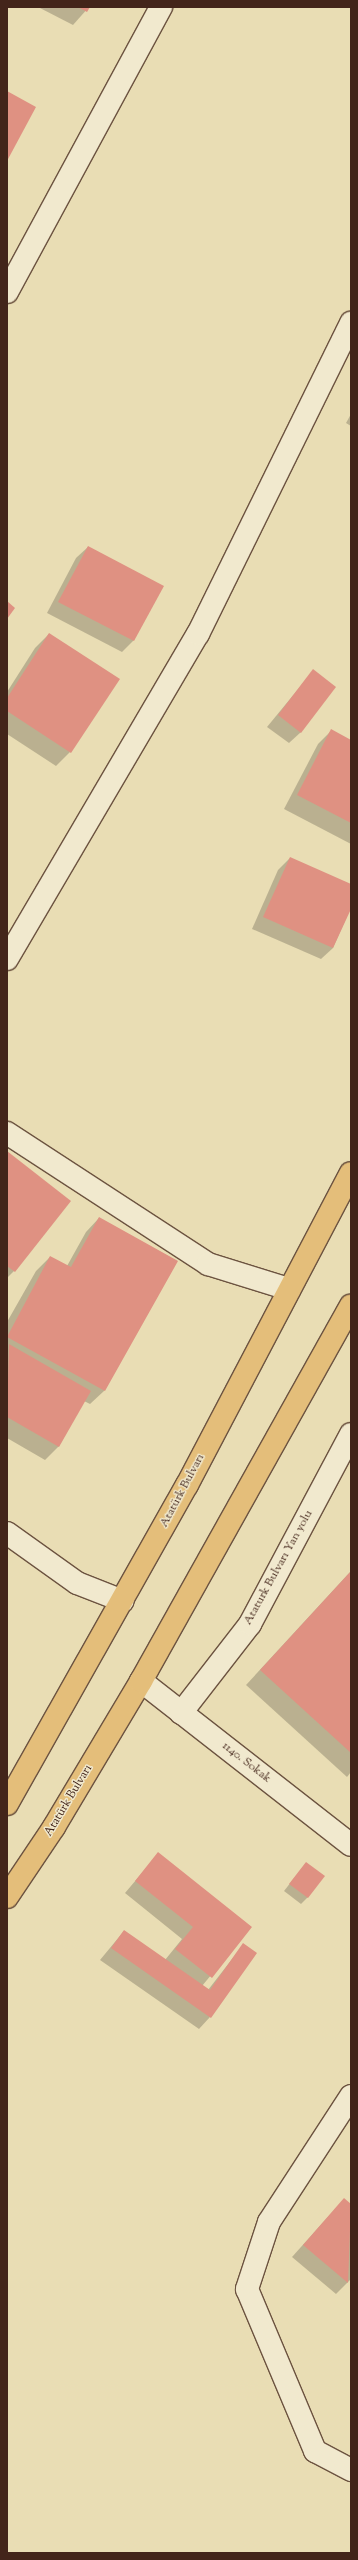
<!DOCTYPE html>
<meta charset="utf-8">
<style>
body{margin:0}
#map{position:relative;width:358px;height:2560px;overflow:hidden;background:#e9ddb4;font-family:"Sorts Mill Goudy",serif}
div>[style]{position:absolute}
.shadow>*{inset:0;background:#0003}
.building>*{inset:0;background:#df9182}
.roads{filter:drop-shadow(1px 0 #6c5340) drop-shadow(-1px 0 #6c5340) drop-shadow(0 1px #6c5340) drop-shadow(0 -1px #6c5340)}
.street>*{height:22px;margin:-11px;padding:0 11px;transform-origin:11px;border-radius:11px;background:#f1e9ce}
.secondary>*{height:22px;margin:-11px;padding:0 11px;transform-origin:11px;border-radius:11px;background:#f1e9ce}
.highway>*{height:22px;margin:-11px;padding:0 11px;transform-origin:11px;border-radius:11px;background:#e4be7a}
span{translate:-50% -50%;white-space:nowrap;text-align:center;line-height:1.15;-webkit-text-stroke:3px #f1e9ce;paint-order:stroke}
.street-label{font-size:12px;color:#43251a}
.frame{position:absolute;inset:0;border:8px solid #43251a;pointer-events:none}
</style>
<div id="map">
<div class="shadow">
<i style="clip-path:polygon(38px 7px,89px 7px,73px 25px)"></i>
<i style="clip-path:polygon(351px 414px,351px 426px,346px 423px)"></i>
<i style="clip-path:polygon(88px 547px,162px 586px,133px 641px,122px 652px,47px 613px,76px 558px)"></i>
<i style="clip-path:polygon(49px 634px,70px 752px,56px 766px,7px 734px,7px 692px,35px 648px)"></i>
<i style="clip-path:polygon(313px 671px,301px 732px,289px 743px,267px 727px)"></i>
<i style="clip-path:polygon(331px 731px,351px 741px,351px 844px,284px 809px,318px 744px)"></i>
<i style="clip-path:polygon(290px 858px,351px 885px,351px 907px,333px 948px,321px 959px,252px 929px,278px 870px)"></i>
<i style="clip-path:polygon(7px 1153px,14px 1271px,7px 1278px)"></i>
<i style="clip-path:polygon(99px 1218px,177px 1261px,104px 1391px,90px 1404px,84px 1401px,59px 1446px,45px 1460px,7px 1438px,7px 1322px,36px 1271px,50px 1257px,67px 1266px,86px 1232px)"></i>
<i style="clip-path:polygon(351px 1571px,351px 1772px,347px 1777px,246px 1685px)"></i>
<i style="clip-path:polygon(158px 1854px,251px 1927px,202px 1986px,208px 1990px,243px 1945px,210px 2017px,199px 2029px,100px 1960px,124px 1931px,165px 1960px,182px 1939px,125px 1893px)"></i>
<i style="clip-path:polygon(306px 1863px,308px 1897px,301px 1904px,284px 1891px)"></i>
<i style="clip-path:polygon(344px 2199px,351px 2206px,351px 2279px,336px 2294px,292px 2257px)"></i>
</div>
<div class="building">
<i style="clip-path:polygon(78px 7px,90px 7px,87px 12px)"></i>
<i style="clip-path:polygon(7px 91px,36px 107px,7px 161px)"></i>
<i style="clip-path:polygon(88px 546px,164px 586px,134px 641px,58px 602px)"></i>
<i style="clip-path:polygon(7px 601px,15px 608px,7px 619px)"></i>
<i style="clip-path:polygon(49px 633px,120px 679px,71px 753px,7px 711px,7px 698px)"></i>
<i style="clip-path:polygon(313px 669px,336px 687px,301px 733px,278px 715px)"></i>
<i style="clip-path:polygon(331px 729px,351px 740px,351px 823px,297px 795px)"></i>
<i style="clip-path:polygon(290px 857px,351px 884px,351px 909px,333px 948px,263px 917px)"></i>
<i style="clip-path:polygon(7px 1151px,71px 1201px,15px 1272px,7px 1266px)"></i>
<i style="clip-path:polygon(99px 1217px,178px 1261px,105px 1391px,7px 1337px,50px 1256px,71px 1267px)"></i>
<i style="clip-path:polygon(9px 1344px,91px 1391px,59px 1447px,7px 1417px)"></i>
<i style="clip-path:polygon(351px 1571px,351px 1753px,260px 1670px)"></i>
<i style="clip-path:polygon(158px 1852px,252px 1927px,212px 1978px,175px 1949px,193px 1927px,135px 1881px)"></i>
<i style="clip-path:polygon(306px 1862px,325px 1876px,308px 1898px,289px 1884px)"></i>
<i style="clip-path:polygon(124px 1930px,210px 1990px,243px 1943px,257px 1953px,211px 2018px,111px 1948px)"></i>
<i style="clip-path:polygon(344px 2198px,351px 2204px,348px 2283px,303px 2245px)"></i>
</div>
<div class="roads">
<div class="street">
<i style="left:7px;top:292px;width:324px;rotate:-61.6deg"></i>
<i style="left:7px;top:959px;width:377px;rotate:-59.6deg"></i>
<i style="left:198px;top:634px;width:347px;rotate:-63.8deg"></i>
<i style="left:7px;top:1533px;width:86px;rotate:35.5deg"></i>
<i style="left:77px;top:1583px;width:49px;rotate:21.4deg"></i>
<i style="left:141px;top:1681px;width:266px;rotate:38deg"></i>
<i style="left:351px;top:2096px;width:150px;rotate:123.1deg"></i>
<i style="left:269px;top:2222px;width:71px;rotate:108.2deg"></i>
<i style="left:247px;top:2289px;width:176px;rotate:67.2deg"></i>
<i style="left:315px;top:2451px;width:41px;rotate:27.8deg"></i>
</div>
<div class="secondary">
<i style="left:7px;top:1133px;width:240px;rotate:33.1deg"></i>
<i style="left:208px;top:1264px;width:85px;rotate:17.2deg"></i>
<i style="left:181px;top:1713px;width:113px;rotate:-52.2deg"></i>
<i style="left:250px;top:1624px;width:215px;rotate:-62deg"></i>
</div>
<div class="highway">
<i style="left:7px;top:1804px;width:366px;rotate:-60.6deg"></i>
<i style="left:187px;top:1485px;width:352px;rotate:-62.3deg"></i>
<i style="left:7px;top:1897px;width:84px;rotate:-56.1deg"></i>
<i style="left:54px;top:1827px;width:170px;rotate:-59.2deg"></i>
<i style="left:141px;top:1681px;width:430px;rotate:-60.8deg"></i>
</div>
</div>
<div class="street-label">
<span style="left:183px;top:1491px;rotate:-62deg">Atatürk Bulvarı</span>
<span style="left:279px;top:1568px;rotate:-61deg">Ataturk Bulvarı Yan yolu</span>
<span style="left:246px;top:1763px;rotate:38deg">1140. Sokak</span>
<span style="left:69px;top:1801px;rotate:-59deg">Atatürk Bulvarı</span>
</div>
<div class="frame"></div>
</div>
